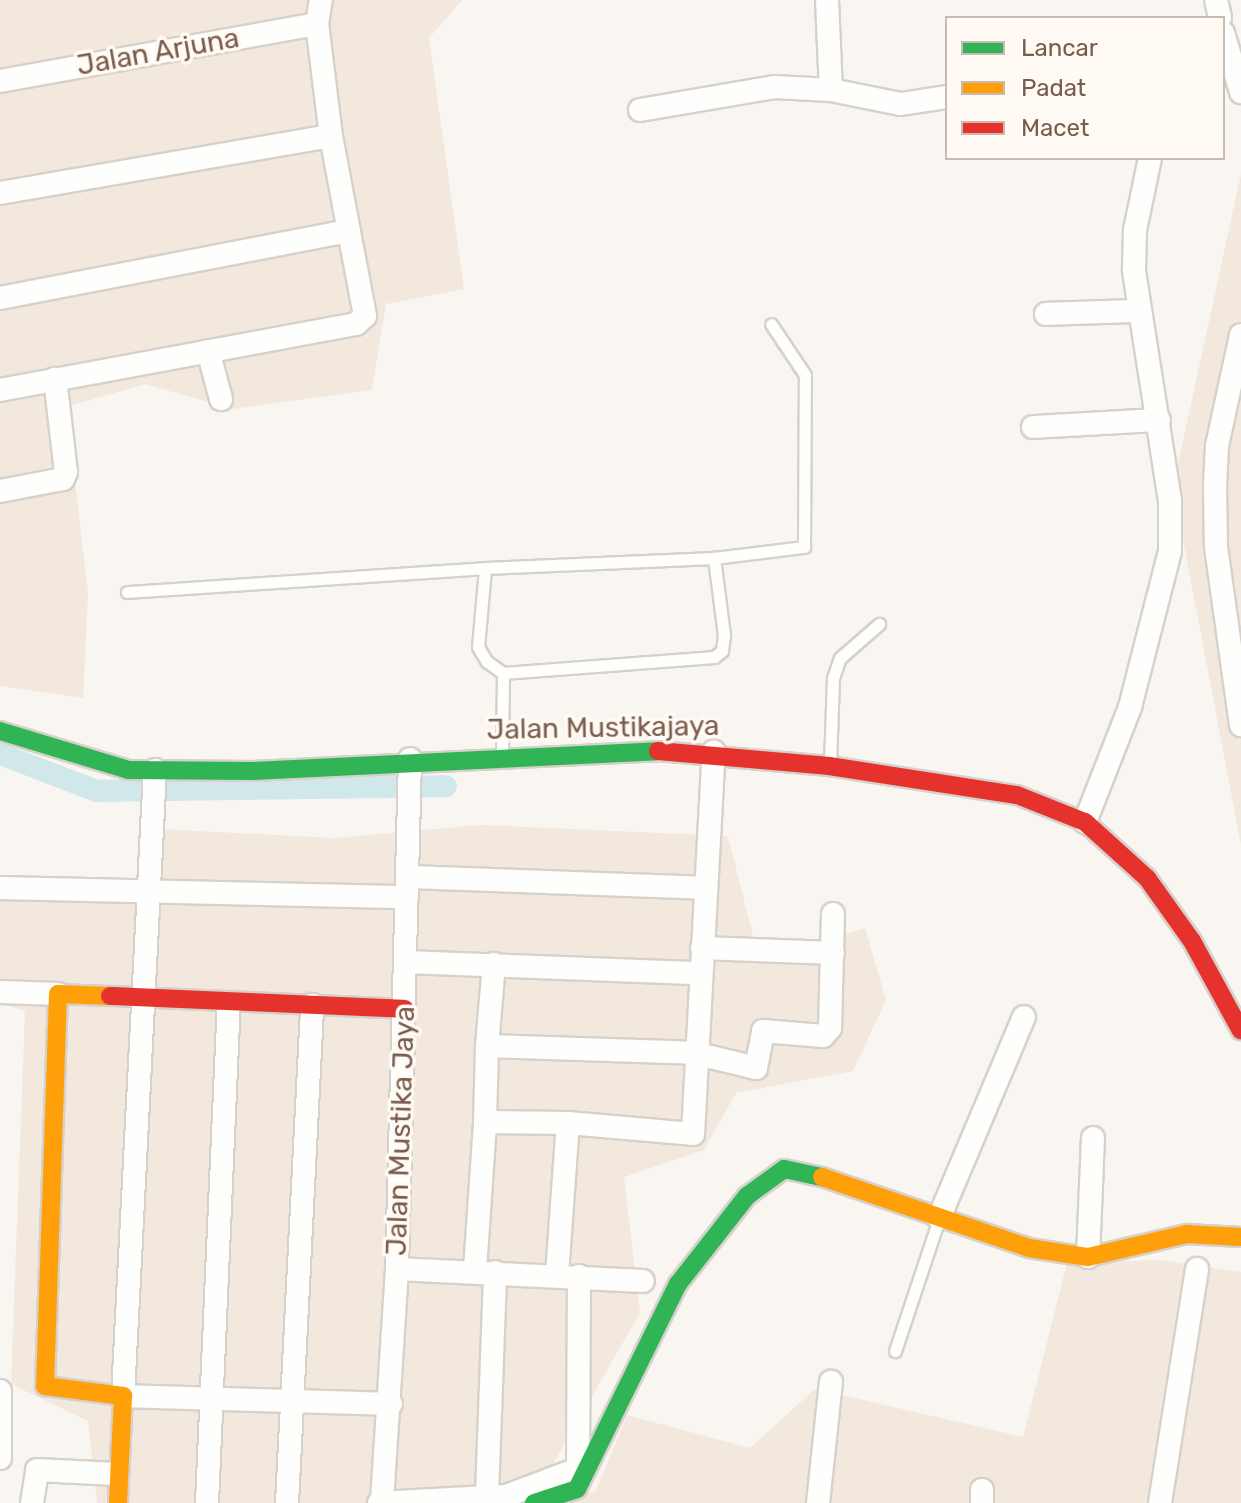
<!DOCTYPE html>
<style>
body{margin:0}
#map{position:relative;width:1241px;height:1503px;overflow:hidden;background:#f9f5f0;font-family:Rubik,sans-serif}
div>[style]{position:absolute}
.residential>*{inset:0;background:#f2e8de}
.canal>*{height:22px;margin:-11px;padding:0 11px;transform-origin:11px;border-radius:11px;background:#d0e8ea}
.roads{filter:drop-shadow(2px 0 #d7d1cb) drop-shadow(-2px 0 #d7d1cb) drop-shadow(0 2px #d7d1cb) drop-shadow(0 -2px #d7d1cb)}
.lane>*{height:11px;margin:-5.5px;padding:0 5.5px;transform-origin:5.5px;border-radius:5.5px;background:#fefefd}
.street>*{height:22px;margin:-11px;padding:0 11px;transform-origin:11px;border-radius:11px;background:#fefefd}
.fast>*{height:18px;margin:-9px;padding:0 9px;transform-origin:9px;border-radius:9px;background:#30b455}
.slow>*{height:18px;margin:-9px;padding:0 9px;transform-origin:9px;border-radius:9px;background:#ff9f0a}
.jam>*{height:18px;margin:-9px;padding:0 9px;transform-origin:9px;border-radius:9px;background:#e5322d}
span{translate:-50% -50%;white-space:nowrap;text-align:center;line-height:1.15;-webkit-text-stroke:7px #fffaf3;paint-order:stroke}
.street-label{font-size:28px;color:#7a5c4d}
.legend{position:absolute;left:945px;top:16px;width:280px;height:144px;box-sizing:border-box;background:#fffaf3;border:2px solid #cabbb1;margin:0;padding:10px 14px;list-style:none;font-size:24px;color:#7a5c4d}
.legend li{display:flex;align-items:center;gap:16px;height:40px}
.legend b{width:40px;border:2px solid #cabbb1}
</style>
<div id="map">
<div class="residential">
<i style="clip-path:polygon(0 0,462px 0,429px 38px,464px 289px,386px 304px,372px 390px,232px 409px,145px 384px,66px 407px,88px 592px,83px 698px,0 686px)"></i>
<i style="clip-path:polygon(1241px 174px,1241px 845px,1173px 487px)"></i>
<i style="clip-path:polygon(481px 825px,728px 836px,760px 964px,865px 928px,886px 1000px,853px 1071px,736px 1093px,704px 1150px,624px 1177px,640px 1313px,543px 1481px,476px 1503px,97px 1503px,88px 1421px,11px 1384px,25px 1011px,0 1003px,0 881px,139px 884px,142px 828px,335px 838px)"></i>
<i style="clip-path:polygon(1160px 1260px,1241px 1272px,1241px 1503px,554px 1503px,596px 1491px,627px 1415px,750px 1448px,815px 1389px,1023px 1437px,1067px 1263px)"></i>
</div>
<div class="canal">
<i style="left:0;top:754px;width:104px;rotate:20.9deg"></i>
<i style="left:97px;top:791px;width:349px;rotate:-0.8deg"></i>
</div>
<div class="roads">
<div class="lane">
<i style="left:127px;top:592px;width:359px;rotate:-3.8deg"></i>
<i style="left:503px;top:673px;width:212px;rotate:-4.3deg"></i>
<i style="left:714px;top:657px;width:10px;rotate:-37deg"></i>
<i style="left:722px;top:651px;width:16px;rotate:-83deg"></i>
<i style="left:724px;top:635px;width:78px;rotate:-97.4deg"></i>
<i style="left:502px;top:757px;width:84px;rotate:-89.3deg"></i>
<i style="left:503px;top:673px;width:19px;rotate:-145deg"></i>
<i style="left:487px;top:662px;width:17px;rotate:-121deg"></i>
<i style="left:478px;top:647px;width:79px;rotate:-84.9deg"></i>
<i style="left:485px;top:568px;width:229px;rotate:-2.5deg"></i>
<i style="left:714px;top:558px;width:91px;rotate:-7deg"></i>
<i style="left:804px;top:547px;width:172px;rotate:-89.7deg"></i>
<i style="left:805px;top:375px;width:61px;rotate:-123.7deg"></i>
<i style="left:830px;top:764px;width:86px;rotate:-88deg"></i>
<i style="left:833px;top:678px;width:21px;rotate:-71deg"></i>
<i style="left:840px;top:658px;width:52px;rotate:-41.1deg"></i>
<i style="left:895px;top:1351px;width:139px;rotate:-71.6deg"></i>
</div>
<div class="street">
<i style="left:827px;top:0;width:90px;rotate:87.5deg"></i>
<i style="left:1216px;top:0;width:18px;rotate:77deg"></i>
<i style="left:1223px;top:33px;width:62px;rotate:73deg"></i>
<i style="left:0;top:81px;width:322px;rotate:-10.2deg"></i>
<i style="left:640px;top:110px;width:136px;rotate:-9.7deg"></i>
<i style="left:774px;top:87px;width:57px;rotate:3deg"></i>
<i style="left:831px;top:90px;width:71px;rotate:11.3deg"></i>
<i style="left:901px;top:104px;width:47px;rotate:-8.7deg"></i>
<i style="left:0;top:193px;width:336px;rotate:-9.8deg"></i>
<i style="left:0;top:298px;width:355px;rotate:-10.9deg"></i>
<i style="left:1046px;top:314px;width:92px;rotate:-1.9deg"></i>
<i style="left:1241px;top:335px;width:114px;rotate:102.2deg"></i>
<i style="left:1217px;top:446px;width:40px;rotate:92.9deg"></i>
<i style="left:1215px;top:486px;width:61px;rotate:89.1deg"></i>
<i style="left:1216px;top:547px;width:180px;rotate:82deg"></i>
<i style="left:208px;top:351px;width:50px;rotate:74.8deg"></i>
<i style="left:0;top:390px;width:362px;rotate:-10.5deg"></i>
<i style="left:356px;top:324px;width:12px;rotate:-42deg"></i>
<i style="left:365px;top:316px;width:183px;rotate:-100.7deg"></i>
<i style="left:331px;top:136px;width:113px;rotate:-97.1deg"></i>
<i style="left:317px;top:24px;width:24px;rotate:-81deg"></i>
<i style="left:1033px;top:427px;width:126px;rotate:-3.2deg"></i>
<i style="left:0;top:491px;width:64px;rotate:-10.8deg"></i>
<i style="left:63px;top:479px;width:8px;rotate:-67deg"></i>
<i style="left:66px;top:472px;width:94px;rotate:-96.7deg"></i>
<i style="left:155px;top:770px;width:627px;rotate:92.93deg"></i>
<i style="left:123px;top:1396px;width:268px;rotate:1.7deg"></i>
<i style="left:1085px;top:822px;width:123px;rotate:-68.6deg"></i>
<i style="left:1130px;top:707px;width:161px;rotate:-75.6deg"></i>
<i style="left:1170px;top:551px;width:50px;rotate:-90deg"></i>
<i style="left:1170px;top:501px;width:234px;rotate:-98.9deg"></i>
<i style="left:1134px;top:270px;width:40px;rotate:-88.6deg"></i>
<i style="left:1135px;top:230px;width:74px;rotate:-78.2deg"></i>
<i style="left:409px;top:877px;width:294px;rotate:2.1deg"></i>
<i style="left:0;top:888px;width:407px;rotate:1.3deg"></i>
<i style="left:702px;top:948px;width:131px;rotate:2.2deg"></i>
<i style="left:406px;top:962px;width:293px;rotate:2.2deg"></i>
<i style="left:494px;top:964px;width:82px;rotate:94.9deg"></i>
<i style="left:487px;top:1046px;width:207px;rotate:1.9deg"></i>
<i style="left:694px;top:1053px;width:64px;rotate:13.6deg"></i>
<i style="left:756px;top:1068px;width:38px;rotate:-79deg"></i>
<i style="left:763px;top:1031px;width:60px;rotate:4.8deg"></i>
<i style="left:823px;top:1036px;width:11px;rotate:-49deg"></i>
<i style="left:830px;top:1028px;width:114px;rotate:-88.5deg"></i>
<i style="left:0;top:992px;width:58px;rotate:2deg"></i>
<i style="left:487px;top:1046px;width:76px;rotate:91.5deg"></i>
<i style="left:485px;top:1122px;width:83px;rotate:0.7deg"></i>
<i style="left:568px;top:1123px;width:125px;rotate:5deg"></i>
<i style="left:693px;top:1134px;width:383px;rotate:-86.9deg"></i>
<i style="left:939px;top:1218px;width:218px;rotate:-67.1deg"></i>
<i style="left:1088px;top:1257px;width:119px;rotate:-87.6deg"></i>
<i style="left:397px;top:1269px;width:246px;rotate:2.8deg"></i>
<i style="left:475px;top:1270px;width:148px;rotate:-86.1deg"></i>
<i style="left:557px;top:1275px;width:152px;rotate:-85.9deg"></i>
<i style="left:0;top:1391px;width:67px;rotate:90deg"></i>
<i style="left:487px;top:1495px;width:223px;rotate:-87.9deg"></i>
<i style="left:382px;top:1501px;width:232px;rotate:-86.3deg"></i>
<i style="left:397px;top:1269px;width:510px;rotate:-88.54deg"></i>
<i style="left:32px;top:1503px;width:33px;rotate:-81deg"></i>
<i style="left:37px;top:1470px;width:79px;rotate:2.9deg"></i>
<i style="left:207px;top:1503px;width:498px;rotate:-87.5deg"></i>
<i style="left:287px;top:1503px;width:499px;rotate:-87.1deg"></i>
<i style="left:379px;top:1503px;width:127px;rotate:-3.2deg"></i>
<i style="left:506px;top:1496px;width:77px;rotate:-20.6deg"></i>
<i style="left:578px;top:1469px;width:193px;rotate:-89.7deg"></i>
<i style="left:818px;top:1503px;width:122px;rotate:-83.9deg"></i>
<i style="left:982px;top:1503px;width:13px;rotate:-90deg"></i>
<i style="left:1160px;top:1503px;width:237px;rotate:-81deg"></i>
</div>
<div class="fast">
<i style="left:0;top:731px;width:134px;rotate:16.9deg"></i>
<i style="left:128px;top:770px;width:125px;rotate:0.5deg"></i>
<i style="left:253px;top:771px;width:405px;rotate:-2.8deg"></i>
<i style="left:534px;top:1503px;width:45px;rotate:-18deg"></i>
<i style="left:577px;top:1489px;width:229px;rotate:-63.8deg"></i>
<i style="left:678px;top:1284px;width:112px;rotate:-51.9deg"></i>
<i style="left:747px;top:1196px;width:46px;rotate:-36.1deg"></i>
<i style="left:784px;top:1169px;width:39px;rotate:12deg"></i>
</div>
<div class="slow">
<i style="left:110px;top:996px;width:52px;rotate:-177.8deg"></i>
<i style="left:58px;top:994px;width:392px;rotate:91.9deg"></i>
<i style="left:45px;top:1386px;width:79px;rotate:7.3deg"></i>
<i style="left:123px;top:1396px;width:107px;rotate:92.7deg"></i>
<i style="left:822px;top:1177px;width:219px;rotate:18.9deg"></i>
<i style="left:1029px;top:1248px;width:60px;rotate:8.7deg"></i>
<i style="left:1088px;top:1257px;width:102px;rotate:-13.1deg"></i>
<i style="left:1187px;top:1234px;width:54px;rotate:3.2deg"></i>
</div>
<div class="jam">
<i style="left:658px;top:751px;width:172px;rotate:5deg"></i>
<i style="left:829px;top:766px;width:190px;rotate:8.8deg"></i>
<i style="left:1017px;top:795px;width:73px;rotate:21.7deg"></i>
<i style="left:1085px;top:822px;width:84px;rotate:42.1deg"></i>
<i style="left:1147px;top:878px;width:77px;rotate:54.5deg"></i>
<i style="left:1192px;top:941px;width:102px;rotate:61.4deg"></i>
<i style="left:110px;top:996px;width:295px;rotate:2.5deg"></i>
</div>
</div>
<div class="street-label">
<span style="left:158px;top:52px;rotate:-10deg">Jalan Arjuna</span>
<span style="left:603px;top:728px;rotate:-1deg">Jalan Mustikajaya</span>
<span style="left:401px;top:1131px;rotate:-88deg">Jalan Mustika Jaya</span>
</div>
<ul class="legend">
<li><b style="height:10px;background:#30b455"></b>Lancar</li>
<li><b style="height:10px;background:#ff9f0a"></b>Padat</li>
<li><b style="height:10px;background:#e5322d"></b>Macet</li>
</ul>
</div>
